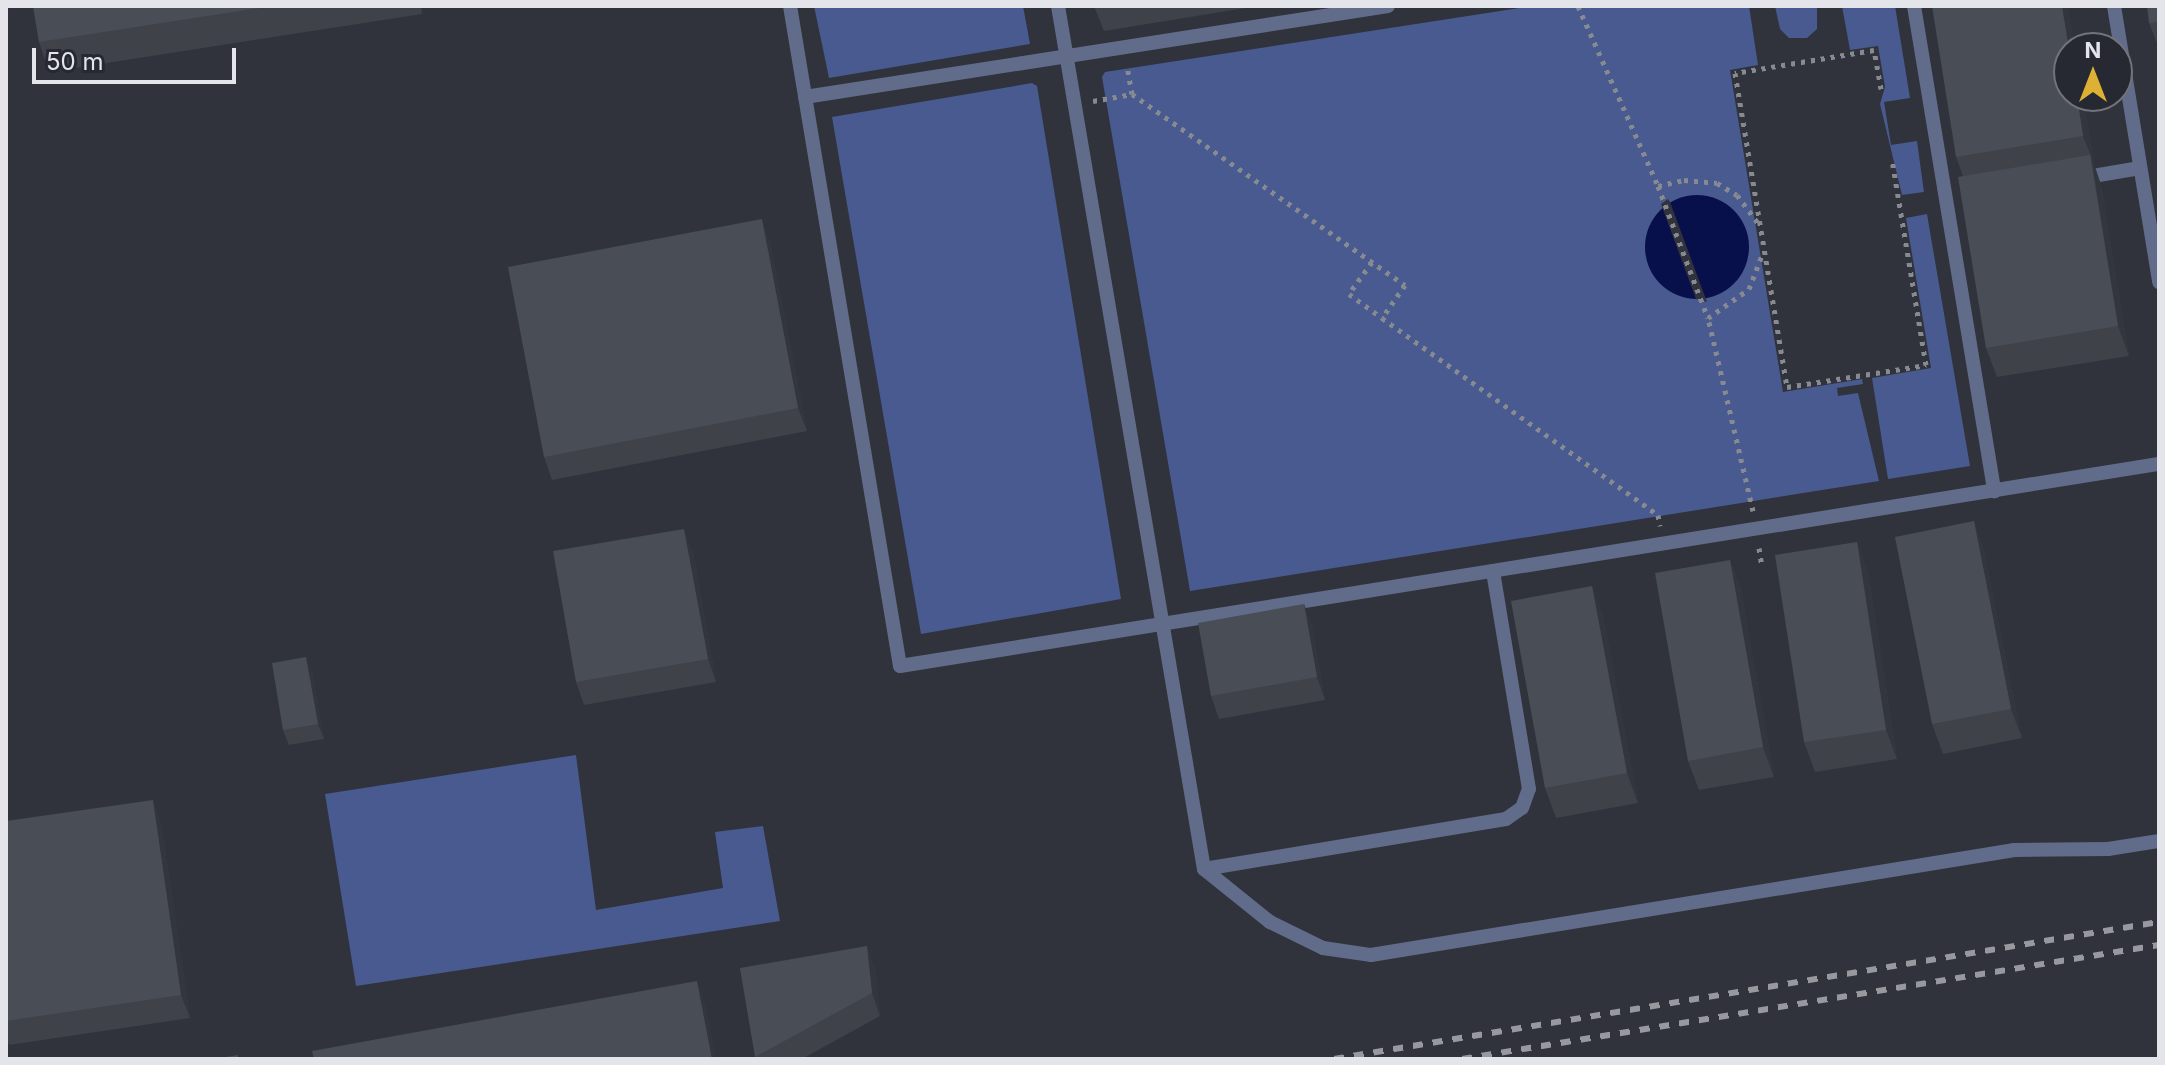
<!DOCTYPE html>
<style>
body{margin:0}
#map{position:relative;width:2165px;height:1065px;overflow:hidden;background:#30333b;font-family:Inter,sans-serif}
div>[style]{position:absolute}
.green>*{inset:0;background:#485a90}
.water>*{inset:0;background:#08104b}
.round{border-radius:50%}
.pier>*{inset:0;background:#30333b}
.path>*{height:5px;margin-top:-2.5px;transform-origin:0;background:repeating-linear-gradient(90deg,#888a91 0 4px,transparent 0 10px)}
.service>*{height:14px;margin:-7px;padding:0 7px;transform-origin:7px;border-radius:7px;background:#616c8a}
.rail>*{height:6px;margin-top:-3px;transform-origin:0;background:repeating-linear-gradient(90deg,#97999f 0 10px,transparent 0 20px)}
.wall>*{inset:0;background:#3f4249}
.shaded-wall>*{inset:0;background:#33363c}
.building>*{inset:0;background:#494d55}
span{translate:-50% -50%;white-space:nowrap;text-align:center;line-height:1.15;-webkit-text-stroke:6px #262931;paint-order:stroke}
.frame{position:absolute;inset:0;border:8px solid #e3e5ea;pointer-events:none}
.north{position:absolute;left:2053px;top:32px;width:80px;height:80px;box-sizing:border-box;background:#262931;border:2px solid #72747b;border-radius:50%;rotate:0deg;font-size:22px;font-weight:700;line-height:32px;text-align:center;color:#e3e5ea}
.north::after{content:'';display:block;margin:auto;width:28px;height:36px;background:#ddb133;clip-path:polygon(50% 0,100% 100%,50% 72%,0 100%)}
.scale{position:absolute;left:32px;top:48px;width:204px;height:36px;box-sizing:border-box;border:4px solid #e3e5ea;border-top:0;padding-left:10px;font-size:24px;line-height:28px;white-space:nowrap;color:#e3e5ea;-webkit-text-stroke:6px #262931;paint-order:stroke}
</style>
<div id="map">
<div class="green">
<i style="clip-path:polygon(814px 6px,1023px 6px,1030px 44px,829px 78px)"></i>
<i style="clip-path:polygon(1532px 6px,1749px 6px,1758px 65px,1730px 70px,1783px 392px,1862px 379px,1863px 384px,1837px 388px,1838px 396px,1858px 393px,1879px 481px,1190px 591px,1102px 77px,1105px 72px)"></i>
<i style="clip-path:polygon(1775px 6px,1817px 6px,1817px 29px,1807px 38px,1789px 38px,1780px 29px)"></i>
<i style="clip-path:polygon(1842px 6px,1895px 6px,1910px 98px,1884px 102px,1891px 145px,1917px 141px,1924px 192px,1902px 195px,1880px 104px,1885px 87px,1878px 46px,1850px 50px)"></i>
<i style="clip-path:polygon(1032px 83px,1037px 86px,1121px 599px,921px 634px,832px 117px)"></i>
<i style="clip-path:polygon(1927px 214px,1970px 466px,1888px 479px,1872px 378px,1931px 368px,1906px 218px)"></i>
<i style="clip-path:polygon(576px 755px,596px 910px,723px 888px,715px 832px,763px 826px,780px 921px,356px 986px,325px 794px)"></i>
</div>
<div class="water">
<i class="round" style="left:1645px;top:195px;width:104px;height:104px"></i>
</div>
<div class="pier">
<i style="clip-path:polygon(1668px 199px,1670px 202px,1707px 302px,1696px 299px,1661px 204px)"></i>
</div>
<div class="path">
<i style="left:1578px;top:6px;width:197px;rotate:66deg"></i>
<i style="left:1658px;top:186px;width:27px;rotate:-13deg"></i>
<i style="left:1684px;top:180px;width:33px;rotate:5deg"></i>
<i style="left:1717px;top:183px;width:23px;rotate:31deg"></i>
<i style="left:1737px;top:195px;width:34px;rotate:53deg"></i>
<i style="left:1881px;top:89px;width:40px;rotate:-100deg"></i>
<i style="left:1874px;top:50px;width:141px;rotate:170.6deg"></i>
<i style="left:1735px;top:73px;width:318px;rotate:80.6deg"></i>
<i style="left:1787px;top:387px;width:141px;rotate:-9deg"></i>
<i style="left:1926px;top:365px;width:208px;rotate:-99.4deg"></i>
<i style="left:1132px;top:94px;width:333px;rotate:35deg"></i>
<i style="left:1405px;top:285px;width:40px;rotate:124.9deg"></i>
<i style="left:1382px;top:318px;width:339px;rotate:35.5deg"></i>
<i style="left:1658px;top:515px;width:11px;rotate:80deg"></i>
<i style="left:1093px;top:101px;width:40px;rotate:-10deg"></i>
<i style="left:1132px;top:94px;width:29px;rotate:-100deg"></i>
<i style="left:1658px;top:186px;width:141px;rotate:69.3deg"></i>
<i style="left:1372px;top:262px;width:39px;rotate:126deg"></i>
<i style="left:1349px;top:294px;width:41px;rotate:36deg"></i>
<i style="left:1753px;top:511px;width:198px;rotate:-103.1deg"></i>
<i style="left:1708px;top:318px;width:50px;rotate:-35.3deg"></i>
<i style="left:1749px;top:289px;width:36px;rotate:-69deg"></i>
<i style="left:1759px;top:548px;width:19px;rotate:81deg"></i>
</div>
<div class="service">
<i style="left:790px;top:6px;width:669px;rotate:80.54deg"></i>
<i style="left:900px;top:666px;width:1275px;rotate:-9.12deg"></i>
<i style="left:1058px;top:6px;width:875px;rotate:80.4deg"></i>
<i style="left:1204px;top:869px;width:85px;rotate:38.8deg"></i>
<i style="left:1270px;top:922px;width:59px;rotate:26.1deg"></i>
<i style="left:1323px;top:948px;width:49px;rotate:8.3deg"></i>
<i style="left:1371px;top:955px;width:652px;rotate:-9.27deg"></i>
<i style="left:2014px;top:850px;width:94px;rotate:-0.6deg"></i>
<i style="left:2108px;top:849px;width:52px;rotate:-8.9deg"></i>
<i style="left:1914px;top:6px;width:492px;rotate:80.6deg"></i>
<i style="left:2114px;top:6px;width:280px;rotate:80.7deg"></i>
<i style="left:805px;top:97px;width:590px;rotate:-8.87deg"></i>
<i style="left:2081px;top:178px;width:60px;rotate:-9.6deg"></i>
<i style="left:1204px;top:869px;width:306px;rotate:-9.4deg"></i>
<i style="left:1506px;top:819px;width:19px;rotate:-35deg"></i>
<i style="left:1522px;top:808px;width:20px;rotate:-70deg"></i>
<i style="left:1529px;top:789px;width:221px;rotate:-99.4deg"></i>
</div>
<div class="rail">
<i style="left:1334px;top:1059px;width:836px;rotate:-9.43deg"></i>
<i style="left:1462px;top:1059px;width:706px;rotate:-9.29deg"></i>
</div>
<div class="wall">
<i style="clip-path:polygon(33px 6px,421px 6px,422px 14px,49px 72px,39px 42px)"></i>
<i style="clip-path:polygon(1094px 6px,1258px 6px,1104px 31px)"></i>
<i style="clip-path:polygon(2159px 6px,2159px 46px,2158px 46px,2149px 23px)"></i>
<i style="clip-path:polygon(2069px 96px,2083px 96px,2094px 164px,2101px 185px,2129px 356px,1997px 377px,1986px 348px,1963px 176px,1956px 157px)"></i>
<i style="clip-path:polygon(770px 242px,807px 431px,552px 480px,544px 457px)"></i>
<i style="clip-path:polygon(1974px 521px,1984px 551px,2022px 738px,1943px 754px,1932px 724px)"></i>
<i style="clip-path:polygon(1857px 542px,1868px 572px,1897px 759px,1815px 772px,1804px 742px)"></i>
<i style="clip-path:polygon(693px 552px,716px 682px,584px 705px,576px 682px)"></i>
<i style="clip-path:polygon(1730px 560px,1741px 590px,1774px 777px,1699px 790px,1688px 761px)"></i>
<i style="clip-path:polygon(1592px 586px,1603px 616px,1638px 803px,1556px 818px,1545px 788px)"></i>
<i style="clip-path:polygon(1304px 604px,1312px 627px,1325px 700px,1219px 719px,1211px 696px)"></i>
<i style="clip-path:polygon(312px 672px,324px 739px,289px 745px,283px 730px)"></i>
<i style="clip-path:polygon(6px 821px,161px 823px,190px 1018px,9px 1045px,6px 1037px)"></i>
<i style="clip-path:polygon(740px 968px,875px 969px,880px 1016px,802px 1059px,756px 1059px)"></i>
</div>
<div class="shaded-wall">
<i style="clip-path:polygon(2062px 6px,2068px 6px,2075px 48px,2069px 48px)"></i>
<i style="clip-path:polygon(2077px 96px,2083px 96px,2094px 164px,2101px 185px,2129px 356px,2118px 326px,2091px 156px,2083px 136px)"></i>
<i style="clip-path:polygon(762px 219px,770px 242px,807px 431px,798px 408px)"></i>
<i style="clip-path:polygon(1974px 521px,1984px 551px,2022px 738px,2011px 709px)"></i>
<i style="clip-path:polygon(684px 529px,693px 552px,716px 682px,708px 659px)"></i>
<i style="clip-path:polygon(1857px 542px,1868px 572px,1897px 759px,1886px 730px)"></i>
<i style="clip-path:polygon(1730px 560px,1741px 590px,1774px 777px,1763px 747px)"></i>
<i style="clip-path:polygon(1592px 586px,1603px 616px,1638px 803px,1627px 773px)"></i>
<i style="clip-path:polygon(1304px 604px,1312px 627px,1325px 700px,1317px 677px)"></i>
<i style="clip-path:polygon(306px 657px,312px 672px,324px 739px,318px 724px)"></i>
<i style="clip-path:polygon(153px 800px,161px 823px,190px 1018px,181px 995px)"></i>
<i style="clip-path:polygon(867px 946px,875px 969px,880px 1016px,872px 993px)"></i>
<i style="clip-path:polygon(697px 981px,706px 1004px,716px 1059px,712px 1059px)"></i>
</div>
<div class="building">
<i style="clip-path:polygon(33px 6px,273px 6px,39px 42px)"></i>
<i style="clip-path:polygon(1932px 6px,2062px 6px,2069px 49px,2069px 96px,2077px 96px,2083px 136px,1956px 157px)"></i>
<i style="clip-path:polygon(2147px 6px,2159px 6px,2159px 22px,2149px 23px)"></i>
<i style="clip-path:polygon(2090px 155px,2118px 326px,1986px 348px,1958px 177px)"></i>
<i style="clip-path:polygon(762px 219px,798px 408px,544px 457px,508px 267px)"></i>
<i style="clip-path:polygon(1974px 521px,2011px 709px,1932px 724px,1895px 537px)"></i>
<i style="clip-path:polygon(684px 529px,708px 659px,576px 682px,553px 551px)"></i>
<i style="clip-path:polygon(1857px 542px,1886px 730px,1804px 742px,1775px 555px)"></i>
<i style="clip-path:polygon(1730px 560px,1763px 747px,1688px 761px,1655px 573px)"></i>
<i style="clip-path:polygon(1592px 586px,1627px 773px,1545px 788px,1511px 601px)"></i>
<i style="clip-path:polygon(1304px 604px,1317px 677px,1211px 696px,1198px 623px)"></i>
<i style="clip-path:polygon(306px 657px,318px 724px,283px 730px,272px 663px)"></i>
<i style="clip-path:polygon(153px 800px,181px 995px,6px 1021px,6px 821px)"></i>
<i style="clip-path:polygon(867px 946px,872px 993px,755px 1057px,740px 968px)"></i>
<i style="clip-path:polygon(697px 981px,712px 1059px,314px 1059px,312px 1051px)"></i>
<i style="clip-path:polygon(238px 1055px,238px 1059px,214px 1059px)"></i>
</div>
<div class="frame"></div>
<div class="north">N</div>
<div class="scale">50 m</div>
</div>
